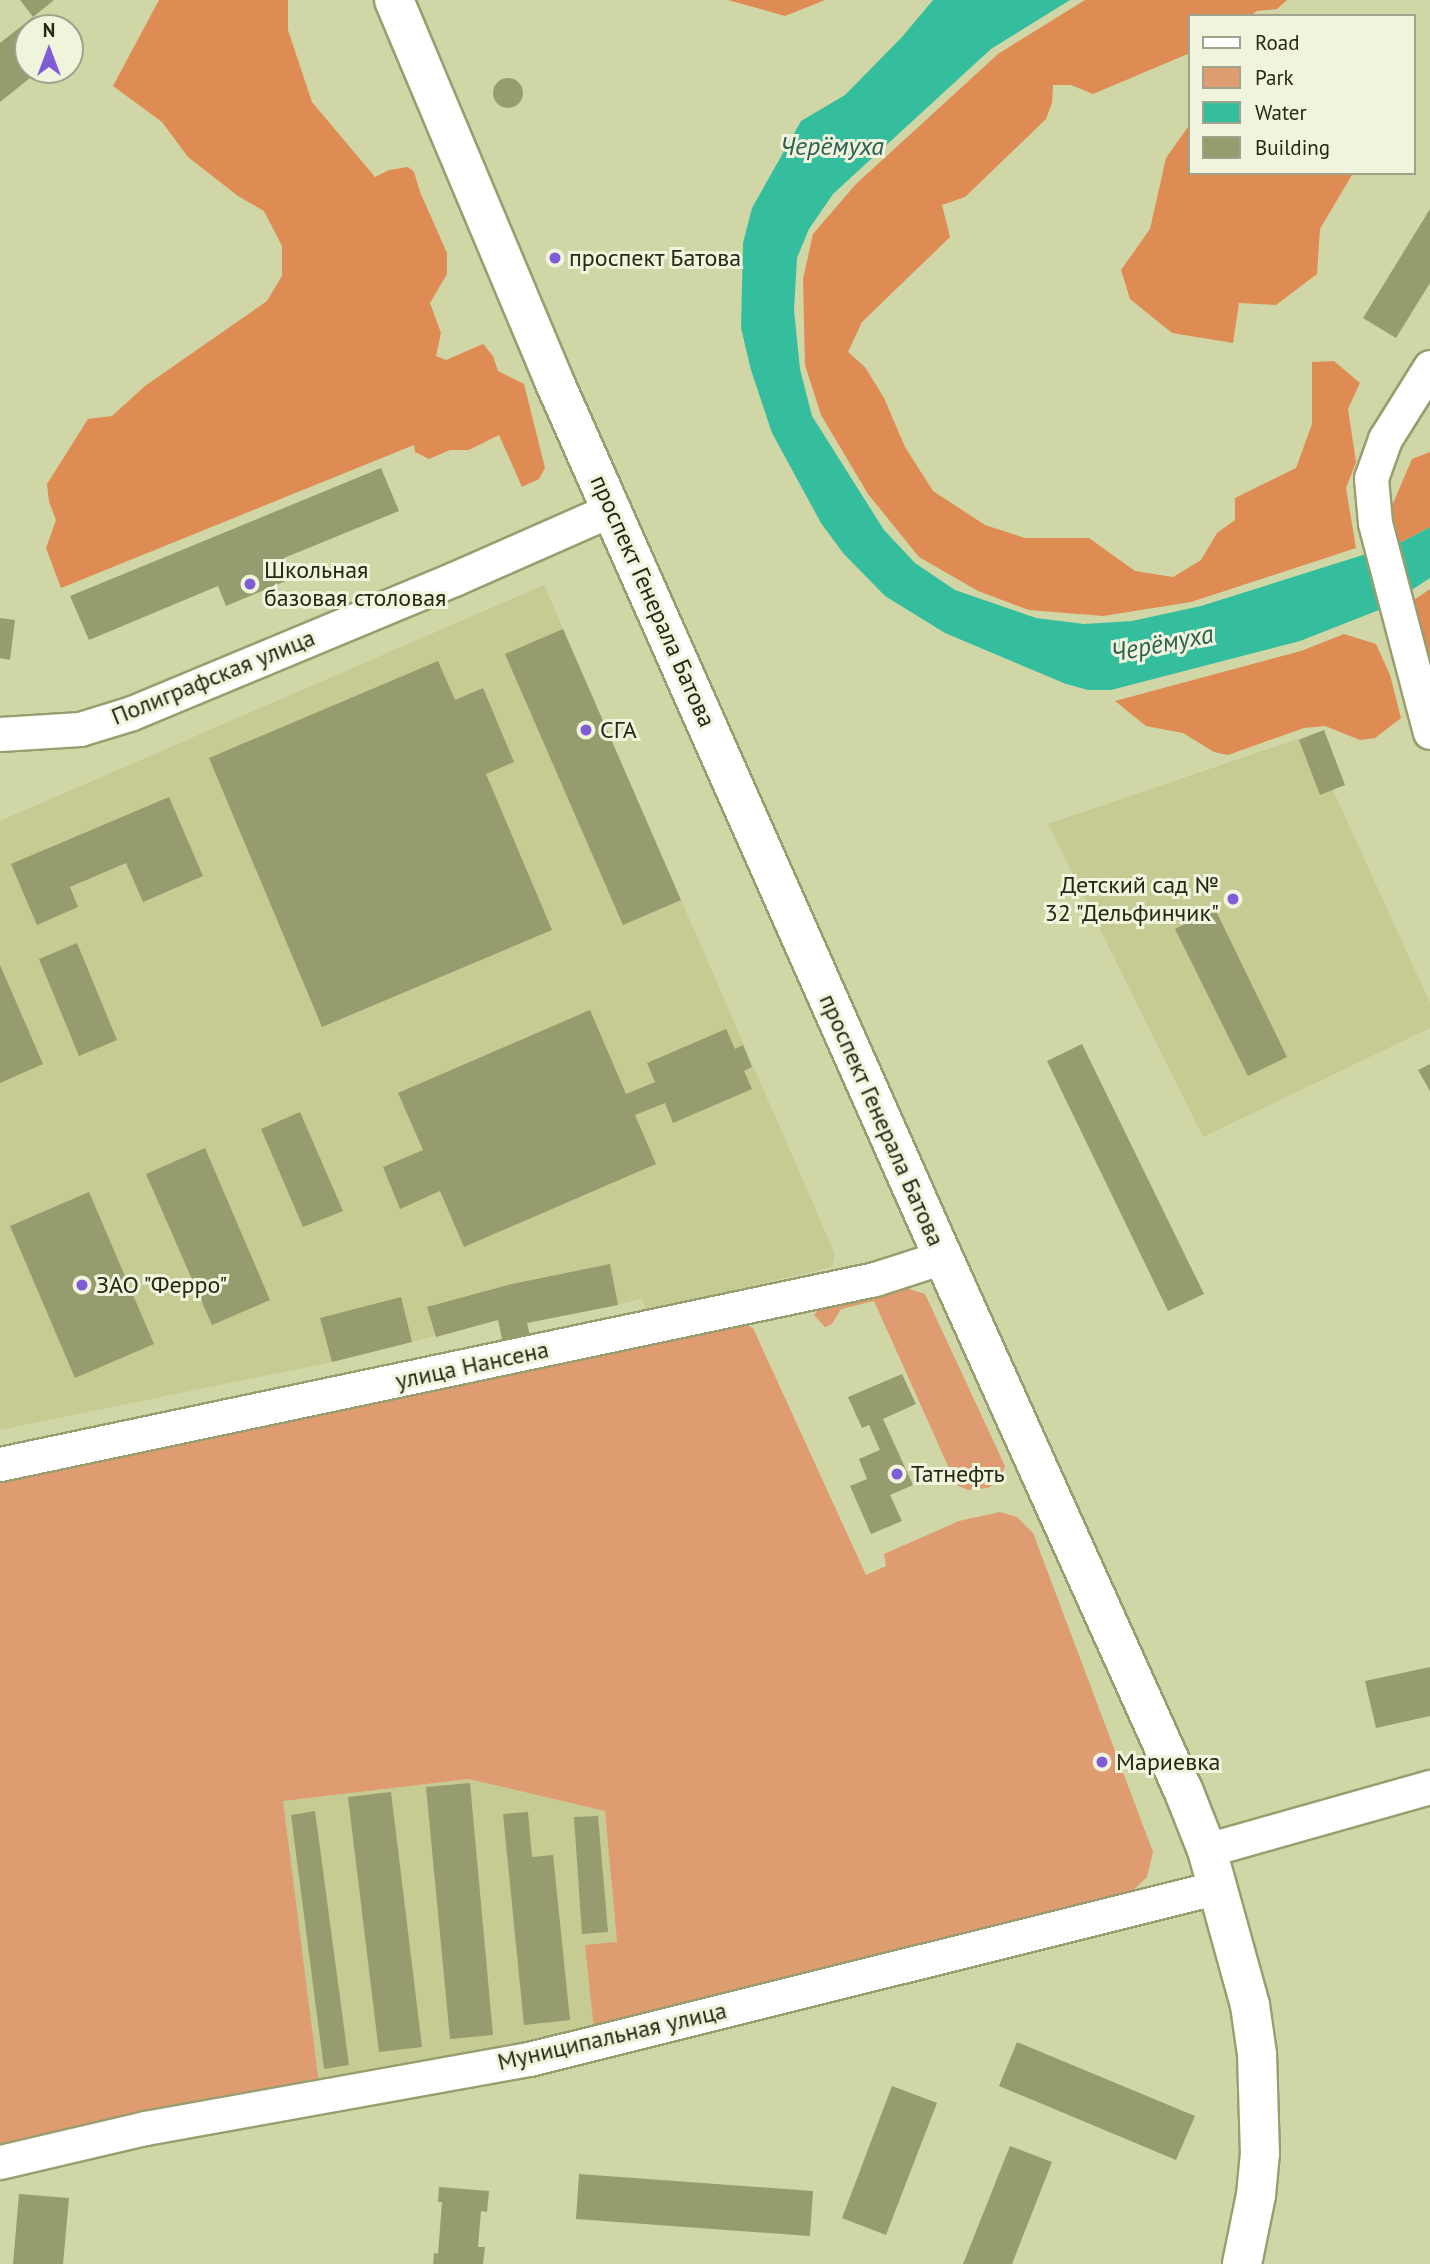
<!DOCTYPE html>
<meta charset="utf-8">
<style>
body{margin:0}
#map{position:relative;width:1430px;height:2264px;overflow:hidden;background:#d0d6a5;font-family:"PT Sans",sans-serif}
div>[style]{position:absolute}
.built>*{inset:0;background:#c5cb93}
.green>*{inset:0;background:#df9c71}
.forest>*{inset:0;background:#df8c54}
.water>*{inset:0;background:#35be9e}
.building>*{inset:0;background:#979c6e}
.round{border-radius:50%}
.roads{filter:drop-shadow(2px 0 #999e6f) drop-shadow(-2px 0 #999e6f) drop-shadow(0 2px #999e6f) drop-shadow(0 -2px #999e6f)}
.minor>*{height:33px;margin:-16.5px;padding:0 16.5px;transform-origin:16.5px;border-radius:16.5px;background:#fff}
.major>*{height:38px;margin:-19px;padding:0 19px;transform-origin:19px;border-radius:19px;background:#fff}
.dots>*{width:19px;height:19px;translate:-50% -50%;box-sizing:border-box;border:4px solid #f1f4dc;border-radius:50%}
span{translate:-50% -50%;white-space:nowrap;text-align:center;line-height:1.15;-webkit-text-stroke:6px #f1f4dc;paint-order:stroke}
.poi-label{font-size:24px;color:#262815}
.left{translate:0 -50%;text-align:left}
.right{translate:-100% -50%;text-align:right}
.street-label{font-size:24px;color:#262815}
.water-label{font-size:26px;color:#2b6052;font-style:italic}
.legend{position:absolute;left:1188px;top:14px;width:228px;height:161px;box-sizing:border-box;background:#f1f4dc;border:2px solid #a0a28c;margin:0;padding:9px 12px;list-style:none;font-size:21px;color:#262815}
.legend li{display:flex;align-items:center;gap:14px;height:35px}
.legend b{width:35px;border:2px solid #a0a28c}
.north{position:absolute;left:14px;top:14px;width:70px;height:70px;box-sizing:border-box;background:#f1f4dc;border:2px solid #a0a28c;border-radius:50%;rotate:0deg;font-size:19px;font-weight:700;line-height:28px;text-align:center;color:#262815}
.north::after{content:'';display:block;margin:auto;width:24px;height:32px;background:#805dd7;clip-path:polygon(50% 0,100% 100%,50% 72%,0 100%)}
</style>
<div id="map">
<div class="built">
<i style="clip-path:polygon(544px 585px,835px 1254px,832px 1267px,646px 1311px,642px 1299px,528px 1323px,530px 1337px,503px 1343px,498px 1320px,332px 1362px,0 1430px,0 821px)"></i>
<i style="clip-path:polygon(1324px 730px,1333px 790px,1430px 1003px,1430px 1028px,1203px 1137px,1048px 824px)"></i>
<i style="clip-path:polygon(469px 1779px,605px 1811px,617px 1943px,594px 2029px,319px 2084px,282px 1801px)"></i>
</div>
<div class="green">
<i style="clip-path:polygon(895px 1284px,925px 1294px,1005px 1466px,999px 1482px,987px 1488px,969px 1490px,958px 1486px,953px 1477px,874px 1301px,841px 1309px,832px 1324px,825px 1327px,814px 1315px,819px 1309px)"></i>
<i style="clip-path:polygon(739px 1321px,753px 1328px,866px 1575px,886px 1566px,884px 1554px,959px 1521px,1000px 1512px,1017px 1517px,1033px 1533px,1153px 1852px,1147px 1877px,1129px 1894px,594px 2029px,585px 1945px,617px 1942px,605px 1811px,469px 1779px,283px 1801px,319px 2084px,0 2151px,0 1470px)"></i>
</div>
<div class="forest">
<i style="clip-path:polygon(159px 0,288px 0,288px 30px,312px 102px,375px 177px,389px 170px,408px 167px,414px 172px,420px 192px,447px 253px,447px 274px,430px 303px,441px 333px,436px 356px,446px 360px,483px 344px,493px 356px,498px 371px,524px 384px,545px 468px,539px 479px,522px 487px,499px 435px,469px 450px,450px 450px,429px 459px,415px 452px,414px 445px,61px 588px,46px 548px,56px 520px,49px 502px,47px 484px,88px 419px,112px 416px,145px 386px,267px 301px,282px 276px,282px 246px,264px 211px,238px 196px,188px 157px,162px 122px,113px 86px)"></i>
<i style="clip-path:polygon(728px 0,825px 0,785px 16px)"></i>
<i style="clip-path:polygon(1085px 0,1287px 0,1277px 9px,1257px 11px,1250px 16px,1190px 16px,1190px 53px,1093px 94px,1071px 85px,1053px 85px,1052px 103px,1046px 119px,965px 197px,942px 205px,950px 237px,862px 322px,848px 352px,865px 367px,884px 398px,905px 447px,933px 491px,985px 525px,1025px 538px,1089px 538px,1135px 571px,1173px 577px,1201px 560px,1217px 533px,1235px 520px,1235px 498px,1296px 468px,1312px 424px,1312px 362px,1334px 361px,1360px 383px,1348px 409px,1356px 462px,1346px 488px,1356px 548px,1191px 602px,1103px 616px,1029px 610px,978px 591px,919px 557px,868px 494px,821px 415px,805px 365px,803px 279px,813px 234px,856px 184px,998px 54px)"></i>
<i style="clip-path:polygon(1190px 124px,1190px 173px,1353px 173px,1320px 229px,1317px 274px,1276px 305px,1239px 303px,1233px 343px,1172px 333px,1130px 299px,1121px 270px,1150px 229px,1166px 158px)"></i>
<i style="clip-path:polygon(1430px 452px,1430px 527px,1398px 544px,1391px 508px,1412px 459px)"></i>
<i style="clip-path:polygon(1430px 589px,1430px 687px,1408px 604px)"></i>
<i style="clip-path:polygon(1344px 634px,1376px 644px,1390px 675px,1401px 718px,1375px 738px,1360px 740px,1325px 726px,1304px 728px,1228px 755px,1214px 752px,1183px 733px,1146px 726px,1115px 701px,1301px 651px)"></i>
</div>
<div class="water">
<i style="clip-path:polygon(933px 0,1070px 0,991px 49px,833px 194px,809px 229px,797px 258px,794px 310px,800px 369px,812px 416px,884px 530px,915px 563px,955px 590px,1036px 618px,1084px 624px,1132px 621px,1201px 606px,1398px 544px,1430px 527px,1430px 578px,1384px 608px,1300px 641px,1111px 690px,1088px 690px,1066px 684px,945px 633px,885px 596px,843px 553px,821px 523px,772px 433px,751px 370px,741px 328px,743px 243px,752px 208px,801px 121px,845px 95px,902px 37px)"></i>
</div>
<div class="building">
<i style="clip-path:polygon(20px 0,54px 0,33px 17px,42px 28px,28px 28px,28px 70px,40px 70px,0 102px,0 43px,33px 17px)"></i>
<i class="round" style="left:493px;top:78px;width:30px;height:30px"></i>
<i style="clip-path:polygon(1430px 209px,1430px 283px,1396px 338px,1363px 318px)"></i>
<i style="clip-path:polygon(381px 468px,399px 511px,284px 558px,293px 578px,226px 606px,218px 586px,89px 640px,70px 596px)"></i>
<i style="clip-path:polygon(0 618px,15px 620px,10px 660px,0 658px)"></i>
<i style="clip-path:polygon(563px 629px,681px 900px,623px 925px,505px 654px)"></i>
<i style="clip-path:polygon(438px 661px,455px 700px,483px 688px,514px 762px,486px 774px,552px 930px,322px 1027px,209px 758px)"></i>
<i style="clip-path:polygon(1324px 730px,1345px 785px,1320px 795px,1299px 740px)"></i>
<i style="clip-path:polygon(169px 797px,203px 876px,143px 902px,126px 863px,70px 887px,78px 907px,37px 925px,11px 864px)"></i>
<i style="clip-path:polygon(1215px 909px,1287px 1057px,1248px 1076px,1175px 929px)"></i>
<i style="clip-path:polygon(77px 943px,117px 1040px,79px 1056px,39px 959px)"></i>
<i style="clip-path:polygon(0 965px,43px 1064px,0 1083px)"></i>
<i style="clip-path:polygon(590px 1010px,626px 1094px,655px 1082px,647px 1063px,726px 1029px,735px 1049px,743px 1045px,752px 1067px,744px 1071px,752px 1089px,673px 1123px,665px 1103px,635px 1115px,656px 1164px,464px 1247px,440px 1191px,400px 1209px,383px 1167px,423px 1150px,398px 1093px)"></i>
<i style="clip-path:polygon(1082px 1044px,1204px 1294px,1168px 1311px,1047px 1061px)"></i>
<i style="clip-path:polygon(1430px 1064px,1430px 1091px,1418px 1070px)"></i>
<i style="clip-path:polygon(300px 1112px,343px 1211px,303px 1227px,261px 1129px)"></i>
<i style="clip-path:polygon(205px 1148px,270px 1300px,212px 1325px,146px 1174px)"></i>
<i style="clip-path:polygon(89px 1192px,154px 1344px,75px 1378px,10px 1226px)"></i>
<i style="clip-path:polygon(610px 1264px,618px 1305px,527px 1323px,530px 1337px,503px 1343px,498px 1320px,436px 1337px,427px 1307px,512px 1284px)"></i>
<i style="clip-path:polygon(401px 1297px,412px 1342px,332px 1362px,320px 1318px)"></i>
<i style="clip-path:polygon(902px 1374px,916px 1404px,883px 1419px,913px 1485px,890px 1495px,902px 1521px,871px 1534px,850px 1486px,867px 1479px,859px 1459px,880px 1450px,869px 1425px,862px 1428px,848px 1397px)"></i>
<i style="clip-path:polygon(1430px 1667px,1430px 1716px,1376px 1728px,1365px 1681px)"></i>
<i style="clip-path:polygon(470px 1783px,493px 2035px,450px 2039px,426px 1787px)"></i>
<i style="clip-path:polygon(391px 1792px,422px 2047px,379px 2052px,348px 1797px)"></i>
<i style="clip-path:polygon(315px 1811px,349px 2065px,324px 2069px,291px 1815px)"></i>
<i style="clip-path:polygon(528px 1812px,532px 1857px,553px 1855px,570px 2020px,524px 2025px,503px 1814px)"></i>
<i style="clip-path:polygon(598px 1816px,608px 1932px,582px 1934px,574px 1817px)"></i>
<i style="clip-path:polygon(1017px 2042px,1195px 2116px,1176px 2160px,999px 2086px)"></i>
<i style="clip-path:polygon(892px 2086px,937px 2103px,886px 2235px,842px 2218px)"></i>
<i style="clip-path:polygon(1010px 2146px,1052px 2162px,1012px 2264px,963px 2264px)"></i>
<i style="clip-path:polygon(579px 2174px,813px 2191px,810px 2236px,576px 2219px)"></i>
<i style="clip-path:polygon(439px 2187px,489px 2191px,487px 2212px,481px 2211px,478px 2247px,485px 2247px,483px 2264px,433px 2264px,434px 2253px,438px 2254px,442px 2202px,438px 2202px)"></i>
<i style="clip-path:polygon(19px 2194px,69px 2198px,63px 2264px,13px 2264px)"></i>
</div>
<div class="roads">
<div class="minor">
<i style="left:1430px;top:367px;width:85px;rotate:122deg"></i>
<i style="left:1385px;top:439px;width:41px;rotate:109.7deg"></i>
<i style="left:1371px;top:478px;width:45px;rotate:84.9deg"></i>
<i style="left:1375px;top:523px;width:216px;rotate:75.3deg"></i>
<i style="left:0;top:734px;width:80px;rotate:-3.6deg"></i>
<i style="left:80px;top:729px;width:54px;rotate:-17.1deg"></i>
<i style="left:132px;top:713px;width:349px;rotate:-22.6deg"></i>
<i style="left:454px;top:579px;width:174px;rotate:-23.8deg"></i>
<i style="left:0;top:1464px;width:894px;rotate:-11.94deg"></i>
<i style="left:875px;top:1279px;width:71px;rotate:-17.9deg"></i>
<i style="left:1207px;top:1850px;width:232px;rotate:-15.8deg"></i>
<i style="left:0;top:2162px;width:149px;rotate:-13.2deg"></i>
<i style="left:145px;top:2128px;width:390px;rotate:-10.2deg"></i>
<i style="left:529px;top:2059px;width:711px;rotate:-14deg"></i>
</div>
<div class="major">
<i style="left:394px;top:0;width:413px;rotate:67.2deg"></i>
<i style="left:554px;top:381px;width:958px;rotate:66.06deg"></i>
<i style="left:943px;top:1257px;width:587px;rotate:65.75deg"></i>
<i style="left:1184px;top:1792px;width:62px;rotate:68.4deg"></i>
<i style="left:1207px;top:1850px;width:161px;rotate:74.5deg"></i>
<i style="left:1250px;top:2005px;width:49px;rotate:81.9deg"></i>
<i style="left:1257px;top:2054px;width:99px;rotate:88.3deg"></i>
<i style="left:1260px;top:2153px;width:42px;rotate:95.4deg"></i>
<i style="left:1256px;top:2195px;width:70px;rotate:101.5deg"></i>
</div>
</div>
<div class="dots">
<i style="left:555px;top:258px;background:#805dd7"></i>
<i style="left:250px;top:584px;background:#805dd7"></i>
<i style="left:586px;top:730px;background:#805dd7"></i>
<i style="left:1233px;top:899px;background:#805dd7"></i>
<i style="left:82px;top:1285px;background:#805dd7"></i>
<i style="left:897px;top:1474px;background:#805dd7"></i>
<i style="left:1102px;top:1762px;background:#805dd7"></i>
</div>
<div class="poi-label">
<span class="left" style="left:569px;top:258px">проспект Батова</span>
<span class="left" style="left:264px;top:584px">Школьная<br>базовая столовая</span>
<span class="left" style="left:600px;top:730px">СГА</span>
<span class="right" style="left:1219px;top:899px">Детский сад №<br>32 "Дельфинчик"</span>
<span class="left" style="left:96px;top:1285px">ЗАО "Ферро"</span>
<span class="left" style="left:911px;top:1474px">Татнефть</span>
<span class="left" style="left:1116px;top:1762px">Мариевка</span>
</div>
<div class="street-label">
<span style="left:653px;top:601px;rotate:66deg">проспект Генерала Батова</span>
<span style="left:213px;top:677px;rotate:-22deg">Полиграфская улица</span>
<span style="left:882px;top:1120px;rotate:66deg">проспект Генерала Батова</span>
<span style="left:472px;top:1365px;rotate:-12deg">улица Нансена</span>
<span style="left:612px;top:2036px;rotate:-13deg">Муниципальная улица</span>
</div>
<div class="water-label">
<span style="left:832px;top:146px">Черёмуха</span>
<span style="left:1162px;top:643px;rotate:-11deg">Черёмуха</span>
</div>
<ul class="legend">
<li><b style="height:9px;background:#fff"></b>Road</li>
<li><b style="height:19px;background:#df9c71"></b>Park</li>
<li><b style="height:19px;background:#35be9e"></b>Water</li>
<li><b style="height:19px;background:#979c6e"></b>Building</li>
</ul>
<div class="north">N</div>
</div>
